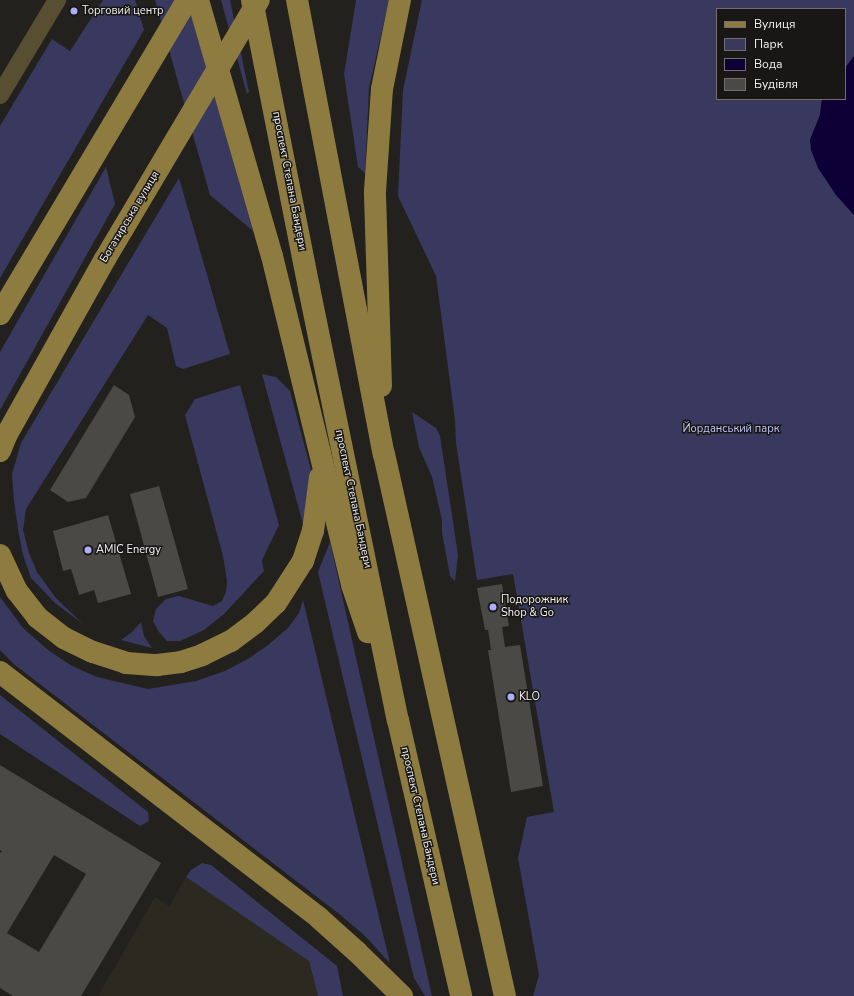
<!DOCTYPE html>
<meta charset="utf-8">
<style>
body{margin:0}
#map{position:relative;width:854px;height:996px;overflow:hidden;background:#22211e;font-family:"Nunito Sans",sans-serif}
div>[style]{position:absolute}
.built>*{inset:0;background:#2c2921}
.green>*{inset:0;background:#39395f}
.water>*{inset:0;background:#0d0036}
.building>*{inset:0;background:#4a4946}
.minor>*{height:18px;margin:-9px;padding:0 9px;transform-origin:9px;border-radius:9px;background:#584f33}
.primary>*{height:22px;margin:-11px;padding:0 11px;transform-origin:11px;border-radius:11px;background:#8e7b40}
.primary-bridge>*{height:22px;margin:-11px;padding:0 11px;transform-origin:11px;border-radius:11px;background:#8e7b40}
.dots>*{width:11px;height:11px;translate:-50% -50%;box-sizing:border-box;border:2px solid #181715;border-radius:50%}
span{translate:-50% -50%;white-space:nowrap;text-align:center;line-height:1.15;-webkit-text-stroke:3px #181715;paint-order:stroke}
.poi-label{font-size:11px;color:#f3f2f0}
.left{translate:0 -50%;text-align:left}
.street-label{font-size:11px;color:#f3f2f0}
.park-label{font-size:11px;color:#c3c6fc}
.legend{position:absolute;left:716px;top:8px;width:130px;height:92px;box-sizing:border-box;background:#181715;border:1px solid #706f6d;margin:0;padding:5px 7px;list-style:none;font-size:12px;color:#f3f2f0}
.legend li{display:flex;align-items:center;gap:8px;height:20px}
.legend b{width:20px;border:1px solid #706f6d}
</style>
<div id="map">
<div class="built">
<i style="clip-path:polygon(186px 877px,309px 961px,318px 996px,98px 996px,155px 897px,169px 906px)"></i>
</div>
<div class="green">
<i style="clip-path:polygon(103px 0,135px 0,144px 30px,0 278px,0 126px,52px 39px,70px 51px)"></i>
<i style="clip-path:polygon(155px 0,187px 0,253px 231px,210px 195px)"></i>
<i style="clip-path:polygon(221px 0,230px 0,249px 92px,247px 94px)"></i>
<i style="clip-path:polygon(356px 0,389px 0,369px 88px,365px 173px,358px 167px,344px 74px)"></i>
<i style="clip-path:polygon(422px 0,854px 0,854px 56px,845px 68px,845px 9px,717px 9px,717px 99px,822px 99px,820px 115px,810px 140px,836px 195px,854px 215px,854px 996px,533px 996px,539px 975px,518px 858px,527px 817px,554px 812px,513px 574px,477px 580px,456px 443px,455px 420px,436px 276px,398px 196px,403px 90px)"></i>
<i style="clip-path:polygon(106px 167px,115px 204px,0 410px,0 352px)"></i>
<i style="clip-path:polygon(179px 178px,230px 354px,183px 369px,176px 366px,167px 328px,148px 315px,26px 509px,23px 530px,29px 553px,37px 572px,56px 598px,83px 624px,55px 603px,31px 578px,23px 555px,18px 529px,14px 501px,12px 474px,21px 443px)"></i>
<i style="clip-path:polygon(262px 374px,276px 377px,290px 391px,311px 470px,312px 492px,303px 524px)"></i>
<i style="clip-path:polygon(240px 385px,279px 525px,262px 560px,264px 571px,224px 614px,204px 630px,180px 641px,167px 641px,159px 632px,153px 621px,156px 609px,166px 599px,179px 596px,213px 606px,222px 601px,226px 592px,227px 581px,223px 556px,185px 415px,195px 399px)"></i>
<i style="clip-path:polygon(412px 412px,436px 428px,440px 436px,458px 555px,455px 581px,450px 576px,442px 533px,442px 520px,432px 477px,419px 447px)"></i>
<i style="clip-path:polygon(330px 542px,432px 996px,425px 996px,414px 978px,318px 572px)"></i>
<i style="clip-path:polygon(0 597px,23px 628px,48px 650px,72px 666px,97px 677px,148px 689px,196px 681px,225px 671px,248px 659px,268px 645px,288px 628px,299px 613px,303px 600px,390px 963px,364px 935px,338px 913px,15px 665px,0 650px)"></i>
<i style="clip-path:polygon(141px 622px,144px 636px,152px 648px,121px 640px,132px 632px)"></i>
<i style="clip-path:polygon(0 695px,148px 812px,149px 821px,140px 826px,0 734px)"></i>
<i style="clip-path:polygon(202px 863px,211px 865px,337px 966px,343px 996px,318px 996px,309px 961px,186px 877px,191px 870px)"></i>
</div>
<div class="water">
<i style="clip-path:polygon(854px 56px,854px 215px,836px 195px,818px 168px,811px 150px,810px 140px,820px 115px,822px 99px,845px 99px,845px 68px)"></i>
</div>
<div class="building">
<i style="clip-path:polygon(114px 385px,129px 395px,135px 417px,86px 498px,68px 502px,50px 490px)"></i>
<i style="clip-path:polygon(159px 486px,188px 589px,158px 597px,130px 494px)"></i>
<i style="clip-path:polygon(108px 515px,131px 594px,98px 603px,94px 590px,79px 595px,71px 569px,63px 571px,53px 531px)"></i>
<i style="clip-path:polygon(502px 584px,509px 626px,502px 627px,505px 647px,520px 645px,543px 786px,511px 792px,488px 650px,491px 650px,489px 636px,488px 630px,485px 630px,477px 588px)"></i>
<i style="clip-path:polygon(evenodd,0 765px,161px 863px,81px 996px,13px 996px,0 988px,0 853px,2px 851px,0 850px,0 765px,54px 855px,86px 874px,39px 952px,7px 933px,54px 855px)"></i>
</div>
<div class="minor">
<i style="left:0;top:95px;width:111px;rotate:-59deg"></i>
</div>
<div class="primary">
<i style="left:198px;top:0;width:266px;rotate:73.9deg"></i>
<i style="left:272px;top:256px;width:339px;rotate:76.3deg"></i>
<i style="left:352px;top:585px;width:50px;rotate:71.2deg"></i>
<i style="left:252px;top:0;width:294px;rotate:78.8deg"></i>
<i style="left:309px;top:288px;width:441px;rotate:78.4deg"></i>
<i style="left:398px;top:720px;width:283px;rotate:77.1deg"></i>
<i style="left:297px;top:0;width:462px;rotate:79.2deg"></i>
<i style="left:384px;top:454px;width:555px;rotate:77.42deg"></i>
<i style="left:0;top:314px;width:365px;rotate:-59.2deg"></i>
<i style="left:381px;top:386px;width:195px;rotate:-91.8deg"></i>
<i style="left:375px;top:191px;width:102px;rotate:-86.1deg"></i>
<i style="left:382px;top:89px;width:91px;rotate:-78.6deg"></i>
<i style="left:0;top:451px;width:16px;rotate:-68deg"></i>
<i style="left:6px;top:436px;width:203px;rotate:-60.8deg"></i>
<i style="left:0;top:555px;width:40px;rotate:65deg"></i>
<i style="left:17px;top:591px;width:33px;rotate:52deg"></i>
<i style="left:37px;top:617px;width:34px;rotate:38deg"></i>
<i style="left:64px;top:638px;width:32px;rotate:26deg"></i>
<i style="left:93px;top:652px;width:35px;rotate:18deg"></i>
<i style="left:126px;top:663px;width:31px;rotate:4deg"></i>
<i style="left:157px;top:665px;width:24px;rotate:-7deg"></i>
<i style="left:181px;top:662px;width:22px;rotate:-18deg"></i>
<i style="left:202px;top:655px;width:32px;rotate:-26deg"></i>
<i style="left:231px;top:641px;width:30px;rotate:-37deg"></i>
<i style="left:255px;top:623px;width:29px;rotate:-44deg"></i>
<i style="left:276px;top:603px;width:50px;rotate:-57.3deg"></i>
<i style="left:303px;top:561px;width:32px;rotate:-72deg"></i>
<i style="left:313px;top:531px;width:54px;rotate:-82.6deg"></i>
<i style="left:0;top:672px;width:403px;rotate:37.6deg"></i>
<i style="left:319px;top:918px;width:51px;rotate:41.8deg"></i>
<i style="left:357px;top:952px;width:63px;rotate:44.4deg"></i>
</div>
<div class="primary-bridge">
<i style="left:105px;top:259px;width:301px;rotate:-59.3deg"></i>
</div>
<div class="dots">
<i style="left:74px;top:11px;background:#acaffb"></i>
<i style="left:88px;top:550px;background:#acaffb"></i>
<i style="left:493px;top:607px;background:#acaffb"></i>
<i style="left:511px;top:697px;background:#acaffb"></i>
</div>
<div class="poi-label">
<span class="left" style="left:82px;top:11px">Торговий центр</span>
<span class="left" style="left:96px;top:550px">AMIC Energy</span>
<span class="left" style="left:501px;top:607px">Подорожник<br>Shop &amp; Go</span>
<span class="left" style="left:519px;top:697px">KLO</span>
</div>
<div class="street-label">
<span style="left:289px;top:181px;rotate:79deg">проспект Степана Бандери</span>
<span style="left:130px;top:217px;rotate:-59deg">Богатирська вулиця</span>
<span style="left:353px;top:499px;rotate:78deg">проспект Степана Бандери</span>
<span style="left:420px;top:816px;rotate:77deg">проспект Степана Бандери</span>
</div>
<div class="park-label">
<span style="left:731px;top:429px">Йорданський парк</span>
</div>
<ul class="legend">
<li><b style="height:5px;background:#8e7b40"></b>Вулиця</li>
<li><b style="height:11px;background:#39395f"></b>Парк</li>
<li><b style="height:11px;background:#0d0036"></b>Вода</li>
<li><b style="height:11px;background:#4a4946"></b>Будівля</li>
</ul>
</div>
